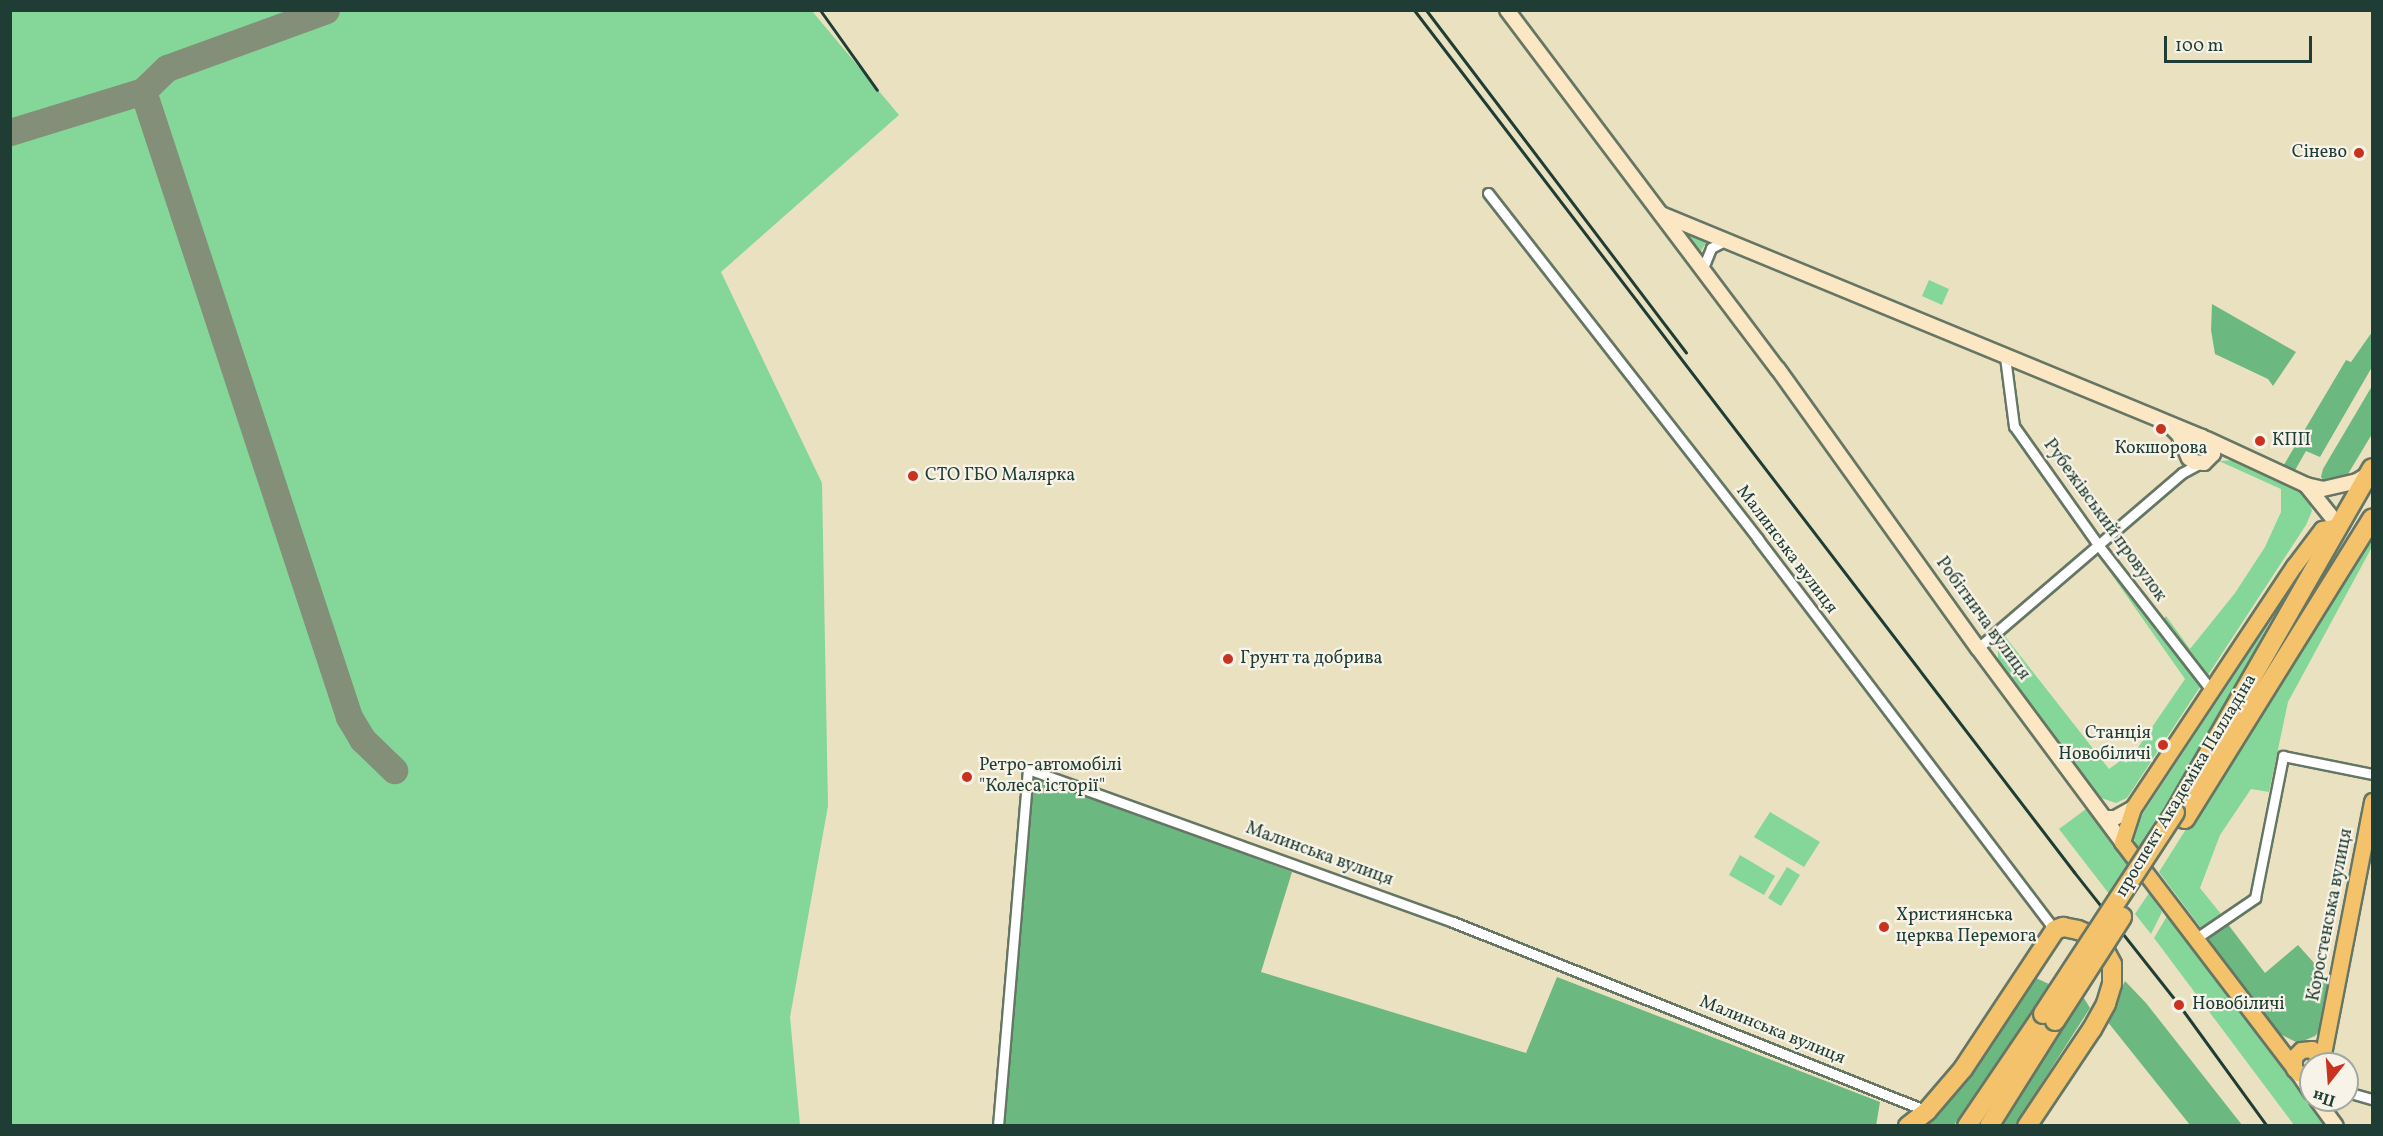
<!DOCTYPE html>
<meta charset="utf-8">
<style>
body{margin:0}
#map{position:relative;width:2383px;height:1136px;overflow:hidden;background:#eae1c1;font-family:Vollkorn,serif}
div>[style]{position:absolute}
.green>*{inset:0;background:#84d798}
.forest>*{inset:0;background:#6bb880}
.taxiway>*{height:27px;margin:-13.5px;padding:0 13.5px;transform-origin:13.5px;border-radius:13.5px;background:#848f7a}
.roads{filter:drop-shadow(2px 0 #667665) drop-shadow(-2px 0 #667665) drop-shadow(0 2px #667665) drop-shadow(0 -2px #667665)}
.street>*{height:9px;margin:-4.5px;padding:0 4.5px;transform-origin:4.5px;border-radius:4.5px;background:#fff}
.secondary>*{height:14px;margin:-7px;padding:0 7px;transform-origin:7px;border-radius:7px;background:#fbe7c3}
.primary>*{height:15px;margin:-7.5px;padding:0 7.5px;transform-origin:7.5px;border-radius:7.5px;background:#f4c26a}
.highway>*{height:18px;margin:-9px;padding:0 9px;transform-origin:9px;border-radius:9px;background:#f4c26a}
.rail>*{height:3px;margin:-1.5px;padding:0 1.5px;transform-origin:1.5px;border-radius:1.5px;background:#1f3d34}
.bridges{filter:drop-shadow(2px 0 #667665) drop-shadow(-2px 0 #667665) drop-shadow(0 2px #667665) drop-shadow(0 -2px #667665)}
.highway-bridge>*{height:18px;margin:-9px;padding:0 9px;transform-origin:9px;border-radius:9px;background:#f4c26a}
.dots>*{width:16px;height:16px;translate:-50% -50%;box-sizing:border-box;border:3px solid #f7f3e8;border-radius:50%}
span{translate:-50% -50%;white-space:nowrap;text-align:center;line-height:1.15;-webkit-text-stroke:4.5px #f7f3e8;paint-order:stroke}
.poi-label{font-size:18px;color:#1f3d34}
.right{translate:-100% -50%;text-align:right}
.left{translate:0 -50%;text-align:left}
.street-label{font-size:18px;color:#1f3d34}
.frame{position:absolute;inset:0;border:12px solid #1f3d34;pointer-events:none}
.north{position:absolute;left:2299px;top:1052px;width:60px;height:60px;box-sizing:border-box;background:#f7f3e8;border:2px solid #a1aaa0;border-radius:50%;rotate:197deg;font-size:16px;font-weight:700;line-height:24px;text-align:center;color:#1f3d34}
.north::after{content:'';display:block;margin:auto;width:21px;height:27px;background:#c8321e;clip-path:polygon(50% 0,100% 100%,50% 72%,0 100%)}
.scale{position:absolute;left:2164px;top:36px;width:148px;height:27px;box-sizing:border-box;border:3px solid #1f3d34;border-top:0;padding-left:8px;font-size:18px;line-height:21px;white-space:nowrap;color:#1f3d34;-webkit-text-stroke:4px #f7f3e8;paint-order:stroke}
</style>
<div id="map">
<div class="green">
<i style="clip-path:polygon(10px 11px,812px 11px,899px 115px,721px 272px,822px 483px,828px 806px,790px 1017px,800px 1125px,11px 1125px)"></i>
<i style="clip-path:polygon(1680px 224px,1714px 238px,1706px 243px,1701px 251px)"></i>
<i style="clip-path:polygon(1929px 280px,1949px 289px,1942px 305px,1922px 296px)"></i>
<i style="clip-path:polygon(2237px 460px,2298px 485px,2307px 495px,2312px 511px,2306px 525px,2208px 675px,2204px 675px,2162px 621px,2166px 616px,2190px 649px,2235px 593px,2265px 547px,2281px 512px,2281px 489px,2219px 461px)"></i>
<i style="clip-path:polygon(2372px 534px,2372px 547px,2288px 702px,2269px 792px,2251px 789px,2220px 835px,2200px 888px,2221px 914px,2201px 928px,2159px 872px)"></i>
<i style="clip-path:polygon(2102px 556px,2202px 684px,2127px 798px,2116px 803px,2101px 798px,1998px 664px,1998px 646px,2004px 635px,2109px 769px,2137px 749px,2185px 679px,2100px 558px)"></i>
<i style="clip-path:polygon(2272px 618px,2217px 719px,2139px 852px,2133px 836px,2136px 824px)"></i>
<i style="clip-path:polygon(2086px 809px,2130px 869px,2113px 899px,2059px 829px)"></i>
<i style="clip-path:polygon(1770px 812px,1820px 842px,1804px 867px,1754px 837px)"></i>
<i style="clip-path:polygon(1740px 855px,1775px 876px,1764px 895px,1729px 875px)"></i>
<i style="clip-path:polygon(1787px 867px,1800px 875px,1781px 906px,1768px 898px)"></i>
<i style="clip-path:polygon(2149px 893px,2162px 912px,2151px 934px,2135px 914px)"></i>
<i style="clip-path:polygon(2167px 916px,2326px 1125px,2294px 1125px,2154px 938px)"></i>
</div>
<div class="forest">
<i style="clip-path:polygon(2212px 304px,2296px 352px,2273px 386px,2268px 379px,2215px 354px,2211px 330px)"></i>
<i style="clip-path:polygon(2372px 332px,2372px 367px,2320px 457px,2306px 451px,2294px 472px,2282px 468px,2346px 360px,2351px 362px)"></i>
<i style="clip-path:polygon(2372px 386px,2372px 434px,2348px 474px,2340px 481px,2326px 483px,2321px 477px,2323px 469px)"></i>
<i style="clip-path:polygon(1042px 777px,1292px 872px,1261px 972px,1526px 1053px,1557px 977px,1880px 1102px,1876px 1126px,1003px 1126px,1031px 780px)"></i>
<i style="clip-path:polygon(2227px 923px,2265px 973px,2298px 945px,2331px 982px,2322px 1028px,2315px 1036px,2298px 1043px,2278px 1033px,2208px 938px)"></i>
<i style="clip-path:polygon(2036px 978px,2049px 984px,2001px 1062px,1954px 1125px,1925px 1126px)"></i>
<i style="clip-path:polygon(2125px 981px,2146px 1003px,2242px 1125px,2190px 1125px,2107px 1021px)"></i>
<i style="clip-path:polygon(2082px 995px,2090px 1008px,2015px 1125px,1997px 1126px)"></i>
</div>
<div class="taxiway">
<i style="left:143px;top:91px;width:659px;rotate:71.78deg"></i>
<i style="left:349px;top:717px;width:26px;rotate:59deg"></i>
<i style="left:362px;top:739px;width:45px;rotate:44.1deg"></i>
<i style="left:10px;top:132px;width:139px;rotate:-17.1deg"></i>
<i style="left:143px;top:91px;width:33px;rotate:-44deg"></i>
<i style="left:167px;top:68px;width:169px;rotate:-20deg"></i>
</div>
<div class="roads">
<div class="street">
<i style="left:1488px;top:193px;width:439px;rotate:52deg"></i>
<i style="left:1758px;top:539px;width:491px;rotate:52.8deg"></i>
<i style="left:1703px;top:268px;width:22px;rotate:-68deg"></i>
<i style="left:1711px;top:248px;width:18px;rotate:-27deg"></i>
<i style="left:2005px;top:357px;width:70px;rotate:82.6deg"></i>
<i style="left:2014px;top:426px;width:147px;rotate:54.7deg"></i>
<i style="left:2099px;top:546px;width:182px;rotate:52.1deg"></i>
<i style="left:1978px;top:648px;width:269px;rotate:-40.6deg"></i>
<i style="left:2182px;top:473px;width:19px;rotate:-28deg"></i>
<i style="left:2195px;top:939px;width:73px;rotate:-34.3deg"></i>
<i style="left:2255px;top:898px;width:145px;rotate:-78.8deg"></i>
<i style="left:2283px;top:756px;width:91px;rotate:11.4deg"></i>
<i style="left:2347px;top:1092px;width:26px;rotate:16deg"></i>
<i style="left:998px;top:1126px;width:358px;rotate:-85.2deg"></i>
<i style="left:1028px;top:769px;width:452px;rotate:19.8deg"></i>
<i style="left:1453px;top:922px;width:510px;rotate:21.74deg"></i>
</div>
<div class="secondary">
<i style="left:1507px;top:10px;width:450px;rotate:53deg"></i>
<i style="left:1778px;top:369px;width:343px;rotate:54.4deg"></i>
<i style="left:1978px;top:648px;width:242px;rotate:53.4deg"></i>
<i style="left:1661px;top:214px;width:585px;rotate:22.4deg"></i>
<i style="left:2169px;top:425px;width:14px;rotate:45deg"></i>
<i style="left:2179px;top:435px;width:25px;rotate:67deg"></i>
<i style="left:2189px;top:458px;width:6px;rotate:39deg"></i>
<i style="left:2194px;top:462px;width:10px;rotate:6deg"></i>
<i style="left:2204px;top:463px;width:13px;rotate:-45deg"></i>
<i style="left:2213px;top:454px;width:11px;rotate:-100deg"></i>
<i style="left:2211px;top:443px;width:11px;rotate:-146deg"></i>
<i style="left:2202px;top:437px;width:9px;rotate:174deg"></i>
<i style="left:2193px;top:438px;width:13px;rotate:122deg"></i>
<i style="left:2207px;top:439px;width:109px;rotate:24.9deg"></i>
<i style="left:2306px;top:485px;width:17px;rotate:13deg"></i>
<i style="left:2323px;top:489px;width:35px;rotate:-13deg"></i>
<i style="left:2357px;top:481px;width:12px;rotate:-31deg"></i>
<i style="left:2306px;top:485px;width:53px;rotate:51.2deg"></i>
<i style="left:2105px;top:818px;width:10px"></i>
<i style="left:2115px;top:818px;width:21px;rotate:-29deg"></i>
<i style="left:2298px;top:1073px;width:23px;rotate:56deg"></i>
<i style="left:2317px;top:1100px;width:32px;rotate:54deg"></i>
</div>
<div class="primary">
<i style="left:2321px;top:1064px;width:268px;rotate:-79deg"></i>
<i style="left:2294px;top:1069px;width:12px;rotate:-90deg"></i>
<i style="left:2294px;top:1057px;width:10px;rotate:-45deg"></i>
<i style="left:2301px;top:1050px;width:11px;rotate:-5deg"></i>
<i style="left:2312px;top:1049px;width:16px;rotate:55deg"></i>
<i style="left:2311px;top:1076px;width:13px;rotate:-167deg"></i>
<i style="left:2298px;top:1073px;width:290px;rotate:-127.3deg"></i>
<i style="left:2122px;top:842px;width:36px;rotate:-72deg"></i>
<i style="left:2133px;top:808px;width:291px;rotate:-56.4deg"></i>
<i style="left:2294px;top:566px;width:46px;rotate:-52.9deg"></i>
<i style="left:2322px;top:529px;width:17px;rotate:-10deg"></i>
</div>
<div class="highway">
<i style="left:2175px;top:812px;width:396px;rotate:-60.2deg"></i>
<i style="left:2185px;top:819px;width:354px;rotate:-58.1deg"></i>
<i style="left:1908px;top:1126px;width:24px;rotate:-38deg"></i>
<i style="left:1927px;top:1111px;width:55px;rotate:-49.4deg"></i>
<i style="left:1963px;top:1069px;width:167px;rotate:-56.5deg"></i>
<i style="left:2055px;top:930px;width:9px;rotate:-21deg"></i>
<i style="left:2063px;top:927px;width:15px;rotate:11deg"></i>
<i style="left:2078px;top:930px;width:16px;rotate:22deg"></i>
<i style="left:2093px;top:936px;width:17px;rotate:50deg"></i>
<i style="left:2104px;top:949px;width:17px;rotate:62deg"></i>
<i style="left:2112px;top:964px;width:20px;rotate:90deg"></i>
<i style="left:2112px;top:984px;width:21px;rotate:107deg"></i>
<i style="left:2106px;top:1004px;width:29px;rotate:119deg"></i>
<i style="left:2092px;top:1029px;width:117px;rotate:123.8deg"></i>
<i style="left:1967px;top:1126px;width:135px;rotate:-55.8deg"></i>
<i style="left:1989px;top:1126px;width:124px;rotate:-57.8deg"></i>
</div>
</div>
<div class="rail">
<i style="left:820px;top:10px;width:98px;rotate:54.5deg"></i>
<i style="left:1414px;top:10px;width:1086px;rotate:52.56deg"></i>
<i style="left:2074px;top:872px;width:169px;rotate:51.7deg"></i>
<i style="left:2179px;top:1005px;width:150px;rotate:54deg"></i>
<i style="left:1426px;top:10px;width:430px;rotate:52.8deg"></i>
</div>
<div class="bridges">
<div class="highway-bridge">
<i style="left:2043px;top:1014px;width:241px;rotate:-56.8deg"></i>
<i style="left:2055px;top:1021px;width:124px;rotate:-57.2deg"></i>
</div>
</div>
<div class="dots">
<i style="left:2359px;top:153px;background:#c8321e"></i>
<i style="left:2161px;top:429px;background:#c8321e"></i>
<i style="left:2260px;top:441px;background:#c8321e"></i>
<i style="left:913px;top:476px;background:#c8321e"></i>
<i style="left:1228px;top:659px;background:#c8321e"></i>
<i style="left:2163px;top:745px;background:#c8321e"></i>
<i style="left:967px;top:777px;background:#c8321e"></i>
<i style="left:1884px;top:927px;background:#c8321e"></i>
<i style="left:2179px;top:1005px;background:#c8321e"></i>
</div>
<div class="poi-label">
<span class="right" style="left:2347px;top:153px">Сінево</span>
<span class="left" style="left:2272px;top:441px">КПП</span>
<span style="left:2161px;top:449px">Кокшорова</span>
<span class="left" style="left:925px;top:476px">СТО ГБО Малярка</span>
<span class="left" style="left:1240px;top:659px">Грунт та добрива</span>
<span class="right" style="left:2151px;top:745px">Станція<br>Новобіличі</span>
<span class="left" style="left:979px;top:777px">Ретро-автомобілі<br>"Колеса історії"</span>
<span class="left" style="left:1896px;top:927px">Християнська<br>церква Перемога</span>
<span class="left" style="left:2192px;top:1005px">Новобіличі</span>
</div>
<div class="street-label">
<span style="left:2104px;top:521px;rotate:54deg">Рубежівський провулок</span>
<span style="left:1786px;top:550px;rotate:53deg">Малинська вулиця</span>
<span style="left:1982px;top:619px;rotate:54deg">Робітнича вулиця</span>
<span style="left:2187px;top:786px;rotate:-59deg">проспект Академіка Палладіна</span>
<span style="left:1319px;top:855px;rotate:20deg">Малинська вулиця</span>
<span style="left:2331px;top:915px;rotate:-79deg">Коростенська вулиця</span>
<span style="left:1772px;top:1031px;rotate:22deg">Малинська вулиця</span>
</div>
<div class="frame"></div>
<div class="north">Пн</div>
<div class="scale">100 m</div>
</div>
